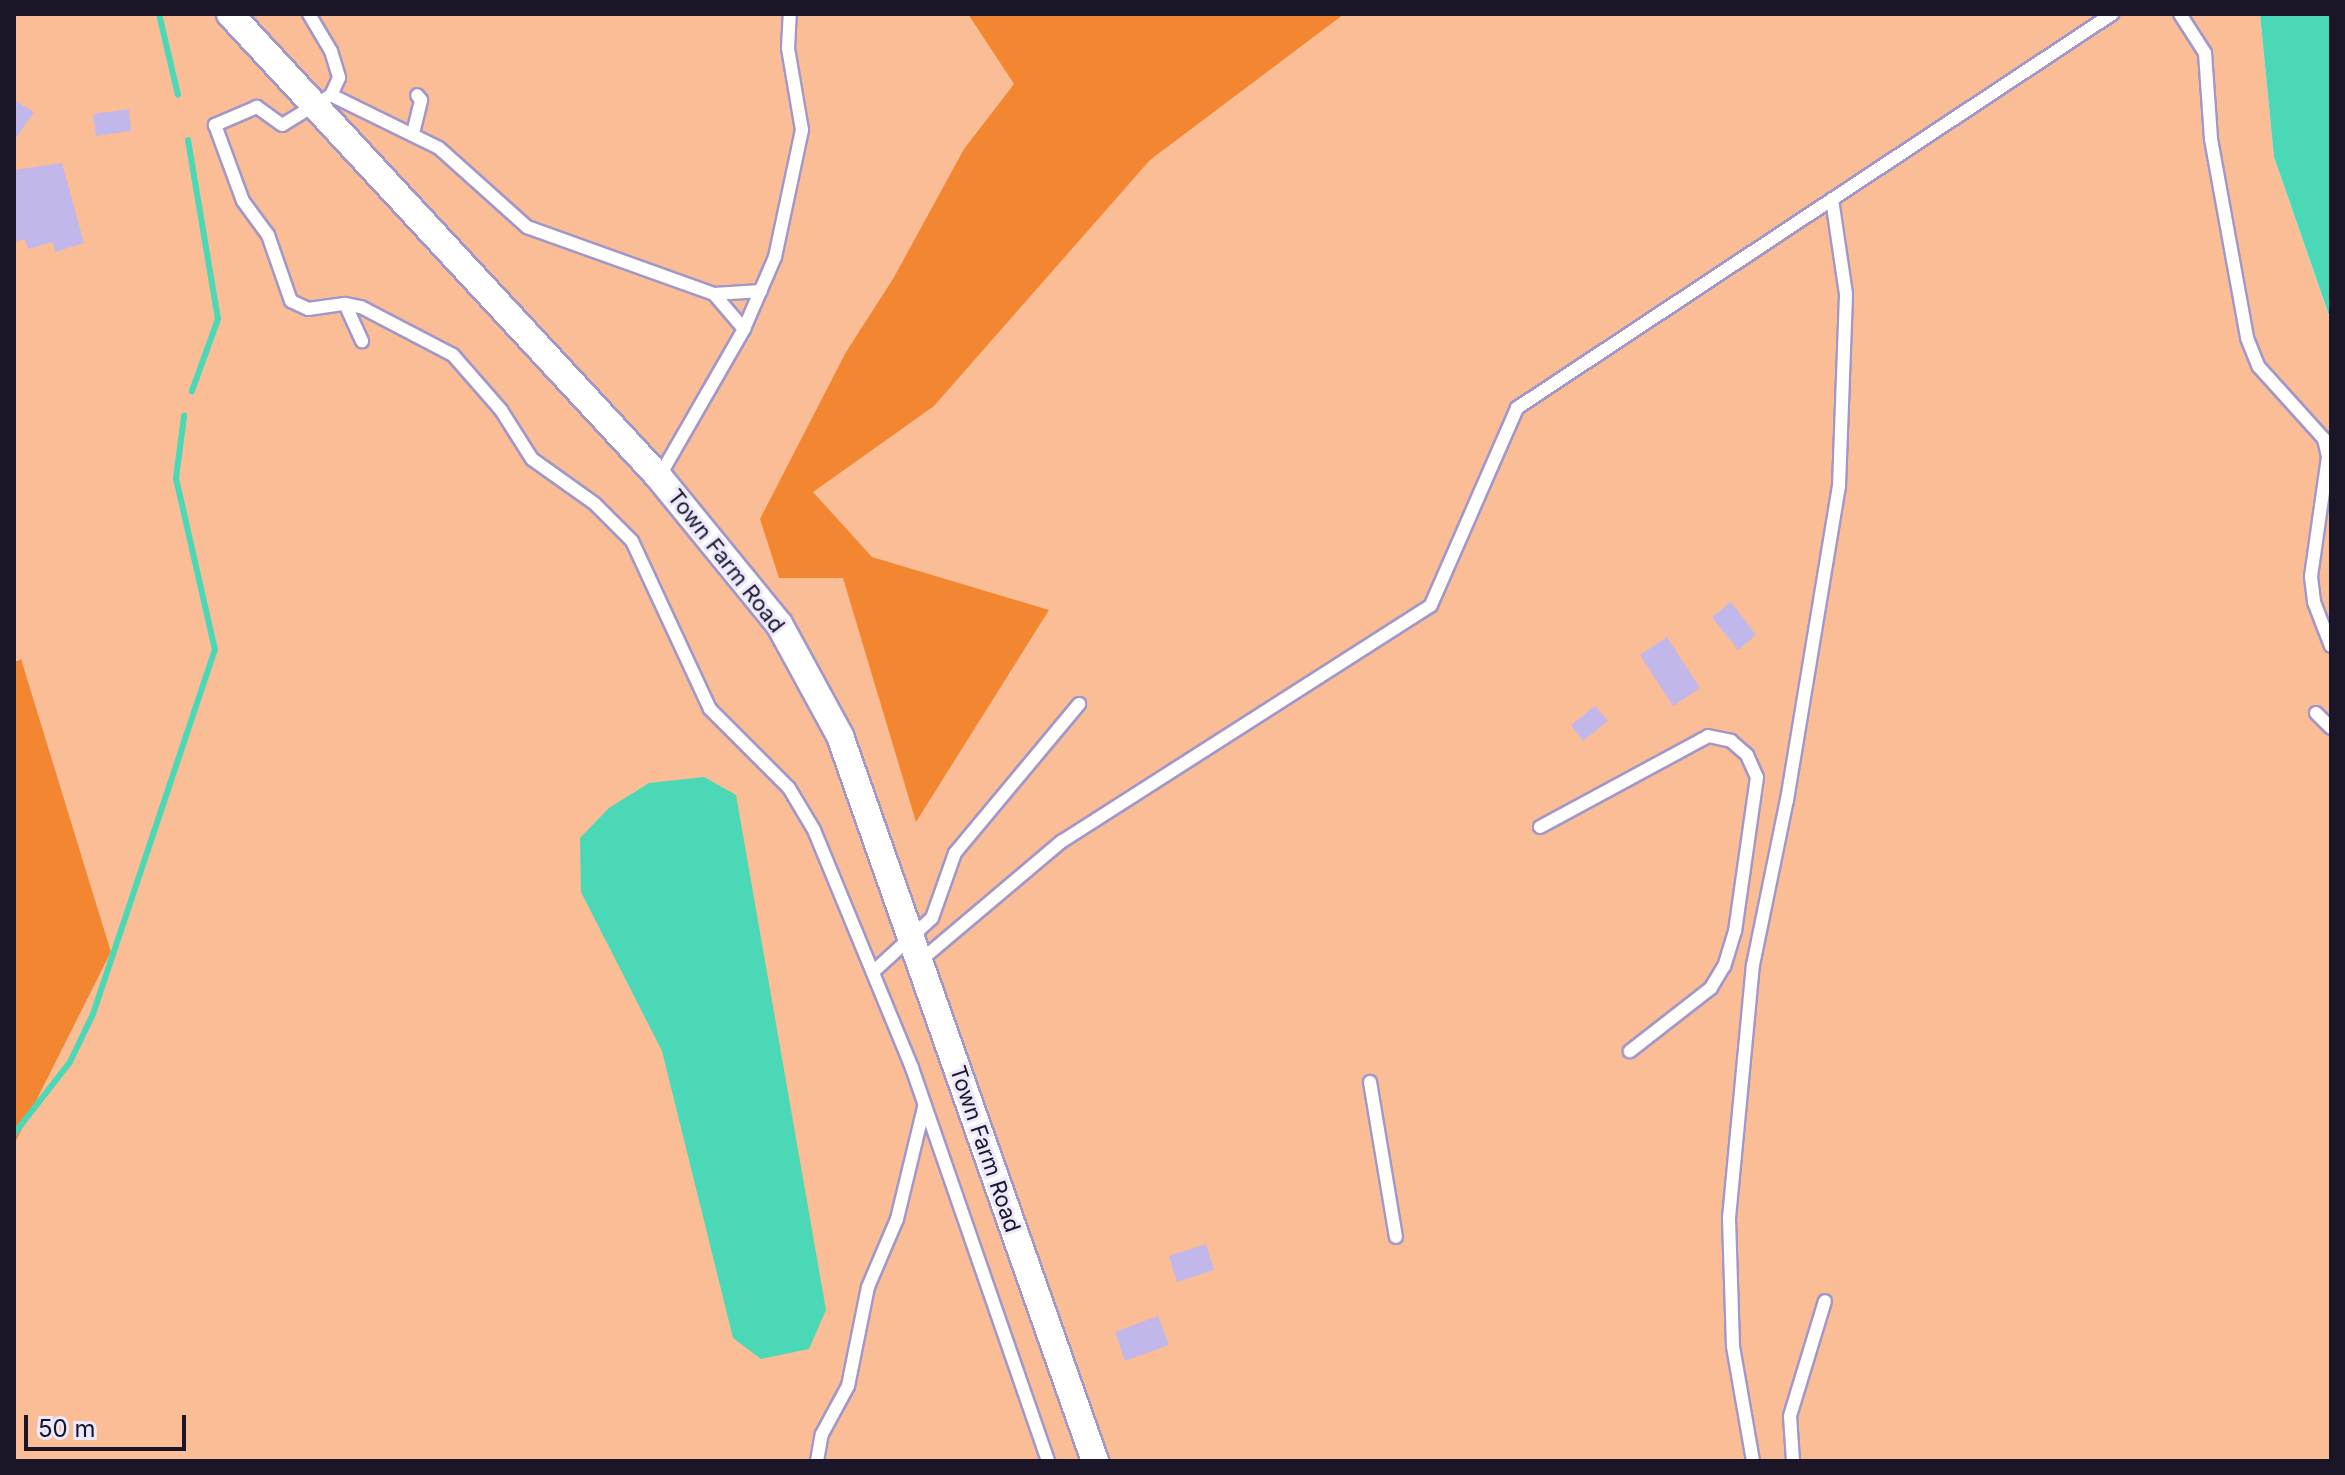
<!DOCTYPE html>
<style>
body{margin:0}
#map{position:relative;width:2345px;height:1475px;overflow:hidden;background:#ece8fd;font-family:Inter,sans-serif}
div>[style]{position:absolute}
.green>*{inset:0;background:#fbbd95}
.forest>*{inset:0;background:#f38731}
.water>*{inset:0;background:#4ad8b7}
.stream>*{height:6px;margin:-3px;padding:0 3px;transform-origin:3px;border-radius:3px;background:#4ad8b7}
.building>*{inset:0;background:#c1b7ea}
.roads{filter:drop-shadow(2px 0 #a297c9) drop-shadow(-2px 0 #a297c9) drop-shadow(0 2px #a297c9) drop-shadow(0 -2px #a297c9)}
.lane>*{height:12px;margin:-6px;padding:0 6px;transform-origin:6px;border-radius:6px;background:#fff}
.street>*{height:26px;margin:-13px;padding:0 13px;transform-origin:13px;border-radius:13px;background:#fff}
span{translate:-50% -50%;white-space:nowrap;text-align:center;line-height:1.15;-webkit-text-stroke:6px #ece8fd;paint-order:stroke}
.street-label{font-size:22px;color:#1a1628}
.frame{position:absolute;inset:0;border:16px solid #1a1628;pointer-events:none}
.scale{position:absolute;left:24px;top:1415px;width:162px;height:36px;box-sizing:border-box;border:4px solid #1a1628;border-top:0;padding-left:10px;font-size:24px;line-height:28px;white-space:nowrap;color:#1a1628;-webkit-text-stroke:6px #ece8fd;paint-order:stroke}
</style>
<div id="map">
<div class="green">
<i style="clip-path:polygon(14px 14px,2260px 14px,2274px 157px,2331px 322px,2331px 1461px,14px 1461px,14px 1145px,111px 952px,20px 659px,14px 662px)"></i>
</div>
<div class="forest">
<i style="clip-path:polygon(968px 14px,1344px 14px,1150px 160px,934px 406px,813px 492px,872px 557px,1049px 610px,916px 822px,843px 578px,779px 578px,760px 519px,846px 352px,893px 279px,964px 149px,1014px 84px)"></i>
<i style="clip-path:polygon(21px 659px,111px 952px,14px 1145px,14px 662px)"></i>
</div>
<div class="water">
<i style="clip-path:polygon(2260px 14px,2331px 14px,2331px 321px,2274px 157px)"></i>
<i style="clip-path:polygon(704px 777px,736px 795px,826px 1310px,809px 1349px,761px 1359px,733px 1338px,662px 1051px,581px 892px,580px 838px,609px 808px,649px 783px)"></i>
</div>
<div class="stream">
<i style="left:159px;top:14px;width:83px;rotate:76.8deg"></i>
<i style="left:188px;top:140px;width:181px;rotate:80.5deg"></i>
<i style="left:218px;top:319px;width:77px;rotate:109.9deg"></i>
<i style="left:14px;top:1134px;width:91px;rotate:-52.1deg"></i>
<i style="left:70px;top:1062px;width:53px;rotate:-64.4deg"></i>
<i style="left:93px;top:1014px;width:384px;rotate:-71.5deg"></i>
<i style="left:215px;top:650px;width:176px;rotate:-102.8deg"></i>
<i style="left:176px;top:478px;width:63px;rotate:-82.6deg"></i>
</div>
<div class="building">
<i style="clip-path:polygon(14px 100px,34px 112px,14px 141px)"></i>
<i style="clip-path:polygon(129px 109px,131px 131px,96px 136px,93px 114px)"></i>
<i style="clip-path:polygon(62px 163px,84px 243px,55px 252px,53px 242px,28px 249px,25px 239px,14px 242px,14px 170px)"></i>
<i style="clip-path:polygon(1731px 602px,1756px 635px,1738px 650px,1712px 617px)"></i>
<i style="clip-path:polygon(1667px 637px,1700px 688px,1673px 706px,1640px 655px)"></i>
<i style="clip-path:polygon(1595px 706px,1608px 721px,1583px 741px,1571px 725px)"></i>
<i style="clip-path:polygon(1206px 1244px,1214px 1270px,1177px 1282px,1169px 1256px)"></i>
<i style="clip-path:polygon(1158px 1316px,1169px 1345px,1125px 1361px,1115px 1332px)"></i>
</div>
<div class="roads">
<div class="lane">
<i style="left:309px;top:14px;width:43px;rotate:59.3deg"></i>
<i style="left:331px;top:51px;width:28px;rotate:73deg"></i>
<i style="left:339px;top:78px;width:19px;rotate:115deg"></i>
<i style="left:331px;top:95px;width:120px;rotate:26.1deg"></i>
<i style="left:439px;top:148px;width:118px;rotate:41.9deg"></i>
<i style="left:527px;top:227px;width:199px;rotate:19.7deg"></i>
<i style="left:2180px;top:14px;width:46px;rotate:57.3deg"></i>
<i style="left:2205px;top:53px;width:86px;rotate:86deg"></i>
<i style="left:2211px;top:139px;width:202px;rotate:79.7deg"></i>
<i style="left:2247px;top:338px;width:31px;rotate:68deg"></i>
<i style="left:2259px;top:367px;width:97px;rotate:47.9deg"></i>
<i style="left:2324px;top:439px;width:18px;rotate:77deg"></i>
<i style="left:2328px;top:457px;width:121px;rotate:98.1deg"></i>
<i style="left:2311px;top:577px;width:25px;rotate:83deg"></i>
<i style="left:2314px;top:602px;width:47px;rotate:68.9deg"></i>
<i style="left:331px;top:95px;width:57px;rotate:148.5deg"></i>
<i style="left:282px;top:125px;width:31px;rotate:-144deg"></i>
<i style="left:257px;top:107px;width:46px;rotate:156.8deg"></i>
<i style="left:215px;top:125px;width:81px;rotate:69.8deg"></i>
<i style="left:243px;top:201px;width:42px;rotate:53.7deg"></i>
<i style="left:268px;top:235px;width:70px;rotate:70.8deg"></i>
<i style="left:291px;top:301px;width:19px;rotate:25deg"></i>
<i style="left:308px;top:309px;width:37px;rotate:-8deg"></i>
<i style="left:345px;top:304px;width:16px;rotate:11deg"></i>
<i style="left:361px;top:307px;width:104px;rotate:27.6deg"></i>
<i style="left:453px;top:355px;width:73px;rotate:48.9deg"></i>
<i style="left:501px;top:410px;width:58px;rotate:57.7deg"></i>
<i style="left:532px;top:459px;width:77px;rotate:35.5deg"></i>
<i style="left:595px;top:504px;width:52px;rotate:45deg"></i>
<i style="left:632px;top:541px;width:185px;rotate:65.1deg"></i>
<i style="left:710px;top:709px;width:112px;rotate:45deg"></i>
<i style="left:789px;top:788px;width:49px;rotate:59.2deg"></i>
<i style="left:814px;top:830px;width:257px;rotate:67.6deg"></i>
<i style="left:912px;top:1068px;width:416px;rotate:70.9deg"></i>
<i style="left:413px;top:133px;width:34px;rotate:-76deg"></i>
<i style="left:421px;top:100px;width:6px;rotate:-129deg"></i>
<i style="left:345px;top:304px;width:41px;rotate:65.3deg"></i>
<i style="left:744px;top:329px;width:46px;rotate:-130.6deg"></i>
<i style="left:714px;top:294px;width:47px;rotate:-3.7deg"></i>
<i style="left:659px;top:477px;width:171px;rotate:-60.1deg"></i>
<i style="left:744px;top:329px;width:78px;rotate:-66.7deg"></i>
<i style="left:775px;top:257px;width:130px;rotate:-78deg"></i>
<i style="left:802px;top:130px;width:83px;rotate:-99.7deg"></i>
<i style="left:788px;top:48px;width:34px;rotate:-87deg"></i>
<i style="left:2316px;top:713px;width:21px;rotate:45deg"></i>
<i style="left:1540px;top:827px;width:191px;rotate:-28.4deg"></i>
<i style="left:1708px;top:736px;width:24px;rotate:12deg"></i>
<i style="left:1731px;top:741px;width:21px;rotate:41deg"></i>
<i style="left:1747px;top:755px;width:24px;rotate:66deg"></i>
<i style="left:1757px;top:777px;width:156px;rotate:98.1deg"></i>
<i style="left:1735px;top:931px;width:37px;rotate:107deg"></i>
<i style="left:1724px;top:966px;width:26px;rotate:121deg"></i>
<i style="left:1711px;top:988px;width:103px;rotate:142.1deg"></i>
<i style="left:920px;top:961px;width:185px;rotate:-40.2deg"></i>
<i style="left:1061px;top:842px;width:439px;rotate:-32.6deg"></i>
<i style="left:1431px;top:605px;width:215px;rotate:-66.4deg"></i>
<i style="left:1517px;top:408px;width:714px;rotate:-33.51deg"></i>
<i style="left:873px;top:972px;width:80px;rotate:-42.5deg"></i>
<i style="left:932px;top:918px;width:69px;rotate:-70.5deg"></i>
<i style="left:955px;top:853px;width:194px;rotate:-50.2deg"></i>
<i style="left:1370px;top:1082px;width:157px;rotate:80.5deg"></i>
<i style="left:817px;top:1461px;width:27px;rotate:-80deg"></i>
<i style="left:822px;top:1434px;width:55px;rotate:-61.6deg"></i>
<i style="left:848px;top:1386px;width:101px;rotate:-78.6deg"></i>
<i style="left:868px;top:1287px;width:74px;rotate:-66.9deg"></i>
<i style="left:897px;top:1219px;width:115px;rotate:-76.4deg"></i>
<i style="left:1753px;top:1461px;width:117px;rotate:-99.9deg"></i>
<i style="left:1733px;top:1346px;width:128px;rotate:-91.8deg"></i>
<i style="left:1729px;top:1218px;width:254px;rotate:-84.6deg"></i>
<i style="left:1753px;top:965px;width:168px;rotate:-78.4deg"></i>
<i style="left:1787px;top:800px;width:318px;rotate:-80.6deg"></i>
<i style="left:1839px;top:486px;width:192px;rotate:-87.9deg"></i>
<i style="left:1846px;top:294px;width:96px;rotate:-98.4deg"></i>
<i style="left:1793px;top:1461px;width:45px;rotate:-93.8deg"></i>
<i style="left:1790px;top:1416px;width:120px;rotate:-73.1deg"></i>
</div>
<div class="street">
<i style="left:230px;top:14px;width:631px;rotate:47.18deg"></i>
<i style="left:659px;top:477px;width:190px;rotate:50.8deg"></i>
<i style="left:779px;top:624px;width:128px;rotate:61.4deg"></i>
<i style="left:840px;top:736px;width:769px;rotate:70.62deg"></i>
</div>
</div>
<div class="street-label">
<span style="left:726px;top:561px;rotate:52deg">Town Farm Road</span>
<span style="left:985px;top:1149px;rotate:71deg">Town Farm Road</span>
</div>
<div class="frame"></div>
<div class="scale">50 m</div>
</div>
